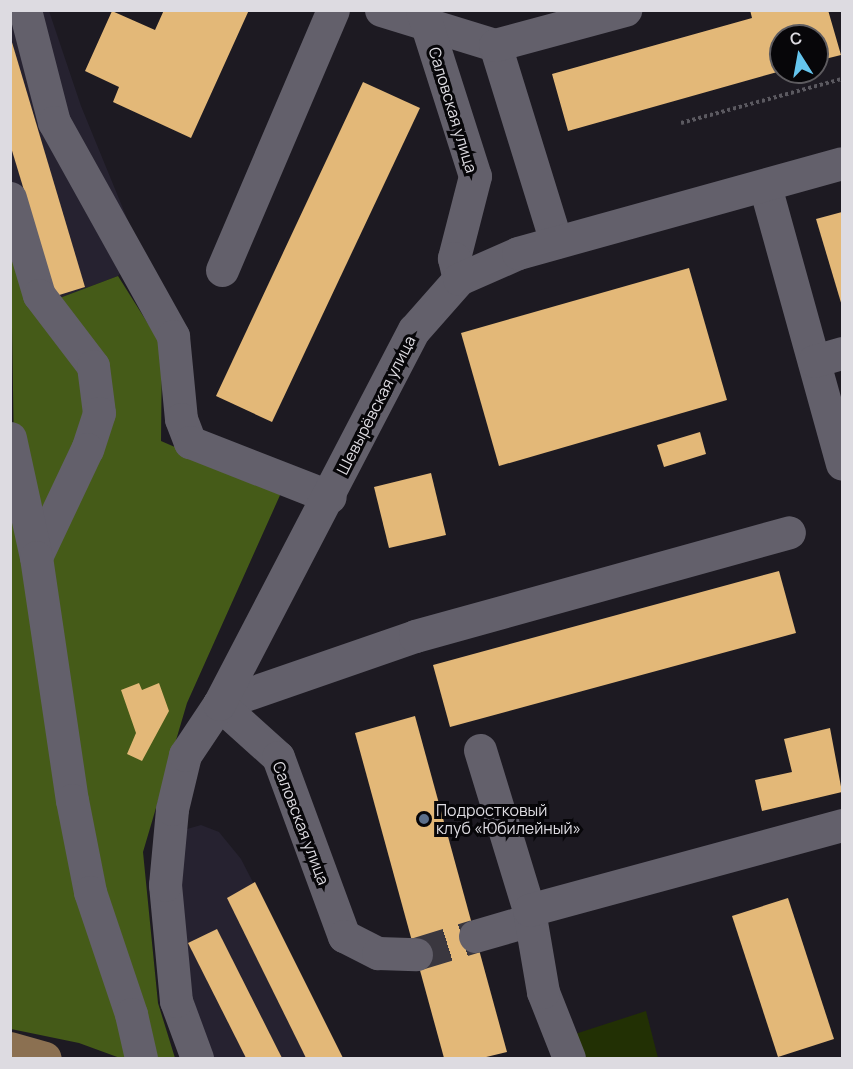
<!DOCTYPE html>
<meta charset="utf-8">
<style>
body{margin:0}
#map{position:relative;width:853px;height:1069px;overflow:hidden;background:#1d1a22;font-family:Manrope,sans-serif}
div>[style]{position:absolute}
.built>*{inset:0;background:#262230}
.green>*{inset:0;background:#223004}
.forest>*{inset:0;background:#455b18}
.building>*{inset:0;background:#e3b878}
.minor-tunnel>*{height:33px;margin-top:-16.5px;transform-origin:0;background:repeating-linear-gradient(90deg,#3a373f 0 33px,transparent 0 49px)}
.path>*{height:4px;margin-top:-2px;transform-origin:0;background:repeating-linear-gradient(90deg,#5b5960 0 3px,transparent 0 6px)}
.minor>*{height:33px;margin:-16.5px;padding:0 16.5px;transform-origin:16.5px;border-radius:16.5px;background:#63606b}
.major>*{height:33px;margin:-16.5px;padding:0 16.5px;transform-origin:16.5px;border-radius:16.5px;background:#8b7051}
.dots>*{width:16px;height:16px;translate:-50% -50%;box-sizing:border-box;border:3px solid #070609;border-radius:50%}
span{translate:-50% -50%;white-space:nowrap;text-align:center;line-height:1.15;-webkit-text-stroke:6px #070609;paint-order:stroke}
.street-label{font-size:16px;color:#dddbe1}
.poi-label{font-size:16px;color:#dddbe1}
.left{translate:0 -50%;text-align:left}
.frame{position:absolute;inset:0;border:12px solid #dddbe1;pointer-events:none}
.north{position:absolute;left:769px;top:24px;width:60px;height:60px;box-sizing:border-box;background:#070609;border:2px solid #5d5b5f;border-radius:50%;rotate:349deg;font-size:16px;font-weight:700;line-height:24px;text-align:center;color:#dddbe1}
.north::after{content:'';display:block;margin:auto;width:21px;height:27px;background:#65c5ee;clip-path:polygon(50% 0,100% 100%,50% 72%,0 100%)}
</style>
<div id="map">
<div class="built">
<i style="clip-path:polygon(11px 11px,49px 11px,81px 106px,140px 250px,118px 276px,41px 305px,11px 200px)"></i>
<i style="clip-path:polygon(201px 825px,219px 832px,241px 859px,343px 1058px,209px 1058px,180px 949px,180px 831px)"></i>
</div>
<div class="green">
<i style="clip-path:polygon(646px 1011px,658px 1058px,582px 1058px,575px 1034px)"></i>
</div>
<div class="forest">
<i style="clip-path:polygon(10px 200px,41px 305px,118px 276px,162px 346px,161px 441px,281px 493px,187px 703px,143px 852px,158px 1003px,175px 1058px,120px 1058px,79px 1043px,11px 1029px,10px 453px,14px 452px)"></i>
</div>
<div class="building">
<i style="clip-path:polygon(164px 10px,249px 10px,191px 138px,113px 102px,119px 87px,85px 71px,112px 11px,155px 30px)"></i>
<i style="clip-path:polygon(750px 10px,828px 10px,841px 55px,817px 61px,817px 36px,781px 36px,781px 71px,568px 131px,552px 74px,752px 18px)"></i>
<i style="clip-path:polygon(11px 39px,85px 287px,56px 296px,10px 144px)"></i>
<i style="clip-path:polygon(363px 82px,420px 108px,272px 422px,216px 396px)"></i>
<i style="clip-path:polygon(842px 212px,842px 306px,816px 219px)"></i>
<i style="clip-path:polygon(689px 268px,727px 400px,499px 466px,461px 333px)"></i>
<i style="clip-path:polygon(700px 432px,706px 454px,664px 467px,657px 445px)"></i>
<i style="clip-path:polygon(431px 473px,446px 535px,389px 548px,374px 487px)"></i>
<i style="clip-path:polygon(779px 571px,796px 633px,450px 727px,433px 665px)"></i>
<i style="clip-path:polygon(139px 683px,142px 690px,159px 683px,169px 711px,142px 761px,127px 754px,136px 733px,121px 690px)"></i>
<i style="clip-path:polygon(415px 716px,507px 1052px,482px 1058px,444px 1058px,355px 733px)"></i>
<i style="clip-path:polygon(830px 728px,842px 792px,762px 811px,755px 780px,792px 772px,784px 739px)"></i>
<i style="clip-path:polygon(255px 882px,343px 1058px,306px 1058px,227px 898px)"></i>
<i style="clip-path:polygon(788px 898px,834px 1039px,778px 1057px,732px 916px)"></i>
<i style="clip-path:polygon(217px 929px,282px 1058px,246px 1058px,188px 943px)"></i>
</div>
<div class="minor-tunnel">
<i style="left:416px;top:954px;width:62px;rotate:-17deg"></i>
</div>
<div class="path">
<i style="left:681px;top:123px;width:167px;rotate:-15.3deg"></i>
</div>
<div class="minor">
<i style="left:25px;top:10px;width:116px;rotate:75.5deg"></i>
<i style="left:54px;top:122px;width:245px;rotate:60.9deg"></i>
<i style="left:173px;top:336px;width:83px;rotate:84.5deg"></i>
<i style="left:181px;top:419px;width:25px;rotate:69deg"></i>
<i style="left:190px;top:442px;width:150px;rotate:21.4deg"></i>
<i style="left:381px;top:10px;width:119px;rotate:17.1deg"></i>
<i style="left:422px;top:10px;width:174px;rotate:72.3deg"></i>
<i style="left:475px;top:176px;width:85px;rotate:104.4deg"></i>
<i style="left:454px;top:258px;width:22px;rotate:77deg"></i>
<i style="left:765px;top:186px;width:288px;rotate:74.5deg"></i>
<i style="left:10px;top:198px;width:101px;rotate:73.4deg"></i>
<i style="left:39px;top:295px;width:89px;rotate:52.7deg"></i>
<i style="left:93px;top:366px;width:47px;rotate:82.7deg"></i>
<i style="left:99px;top:413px;width:38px;rotate:108deg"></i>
<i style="left:87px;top:449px;width:119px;rotate:115.3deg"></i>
<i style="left:556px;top:242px;width:206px;rotate:-107.2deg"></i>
<i style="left:495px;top:45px;width:135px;rotate:-15.1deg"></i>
<i style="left:222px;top:270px;width:283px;rotate:-66.9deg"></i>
<i style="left:814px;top:361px;width:29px;rotate:-16deg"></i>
<i style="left:10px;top:438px;width:122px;rotate:77.7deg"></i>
<i style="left:36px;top:557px;width:246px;rotate:81.6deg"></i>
<i style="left:72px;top:800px;width:94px;rotate:78.9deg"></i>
<i style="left:90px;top:892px;width:129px;rotate:71.4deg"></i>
<i style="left:131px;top:1014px;width:45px;rotate:77.2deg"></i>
<i style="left:219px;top:704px;width:207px;rotate:-19.1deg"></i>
<i style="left:415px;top:636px;width:388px;rotate:-15.5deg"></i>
<i style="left:219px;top:704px;width:79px;rotate:41.9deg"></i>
<i style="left:278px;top:757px;width:191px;rotate:69.8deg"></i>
<i style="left:344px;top:936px;width:38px;rotate:27deg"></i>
<i style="left:378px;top:953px;width:38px;rotate:2deg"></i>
<i style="left:480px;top:750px;width:167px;rotate:73deg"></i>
<i style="left:475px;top:936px;width:57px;rotate:-16.2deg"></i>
<i style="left:197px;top:1058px;width:61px;rotate:-110.2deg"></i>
<i style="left:176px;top:1001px;width:117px;rotate:-95.4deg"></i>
<i style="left:165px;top:885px;width:76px;rotate:-84.7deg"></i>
<i style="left:172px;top:809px;width:56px;rotate:-76.5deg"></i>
<i style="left:185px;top:755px;width:61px;rotate:-56.3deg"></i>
<i style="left:219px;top:704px;width:422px;rotate:-62.5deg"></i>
<i style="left:414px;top:330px;width:68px;rotate:-48.6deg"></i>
<i style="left:459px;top:279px;width:64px;rotate:-23.8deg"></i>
<i style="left:518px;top:253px;width:336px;rotate:-15.5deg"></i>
<i style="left:569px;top:1058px;width:71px;rotate:-111.5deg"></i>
<i style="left:543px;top:992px;width:83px;rotate:-99.7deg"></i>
<i style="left:529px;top:910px;width:324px;rotate:-15.2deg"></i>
</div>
<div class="major">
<i style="left:10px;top:1048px;width:36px;rotate:16deg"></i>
</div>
<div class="dots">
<i style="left:424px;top:819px;background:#5c6f8a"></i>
</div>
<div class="street-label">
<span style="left:453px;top:110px;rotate:73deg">Саловская улица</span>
<span style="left:376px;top:405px;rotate:-63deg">Шевырёвская улица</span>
<span style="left:301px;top:823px;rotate:69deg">Саловская улица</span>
</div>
<div class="poi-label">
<span class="left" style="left:436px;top:819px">Подростковый<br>клуб «Юбилейный»</span>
</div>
<div class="frame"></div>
<div class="north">С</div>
</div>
